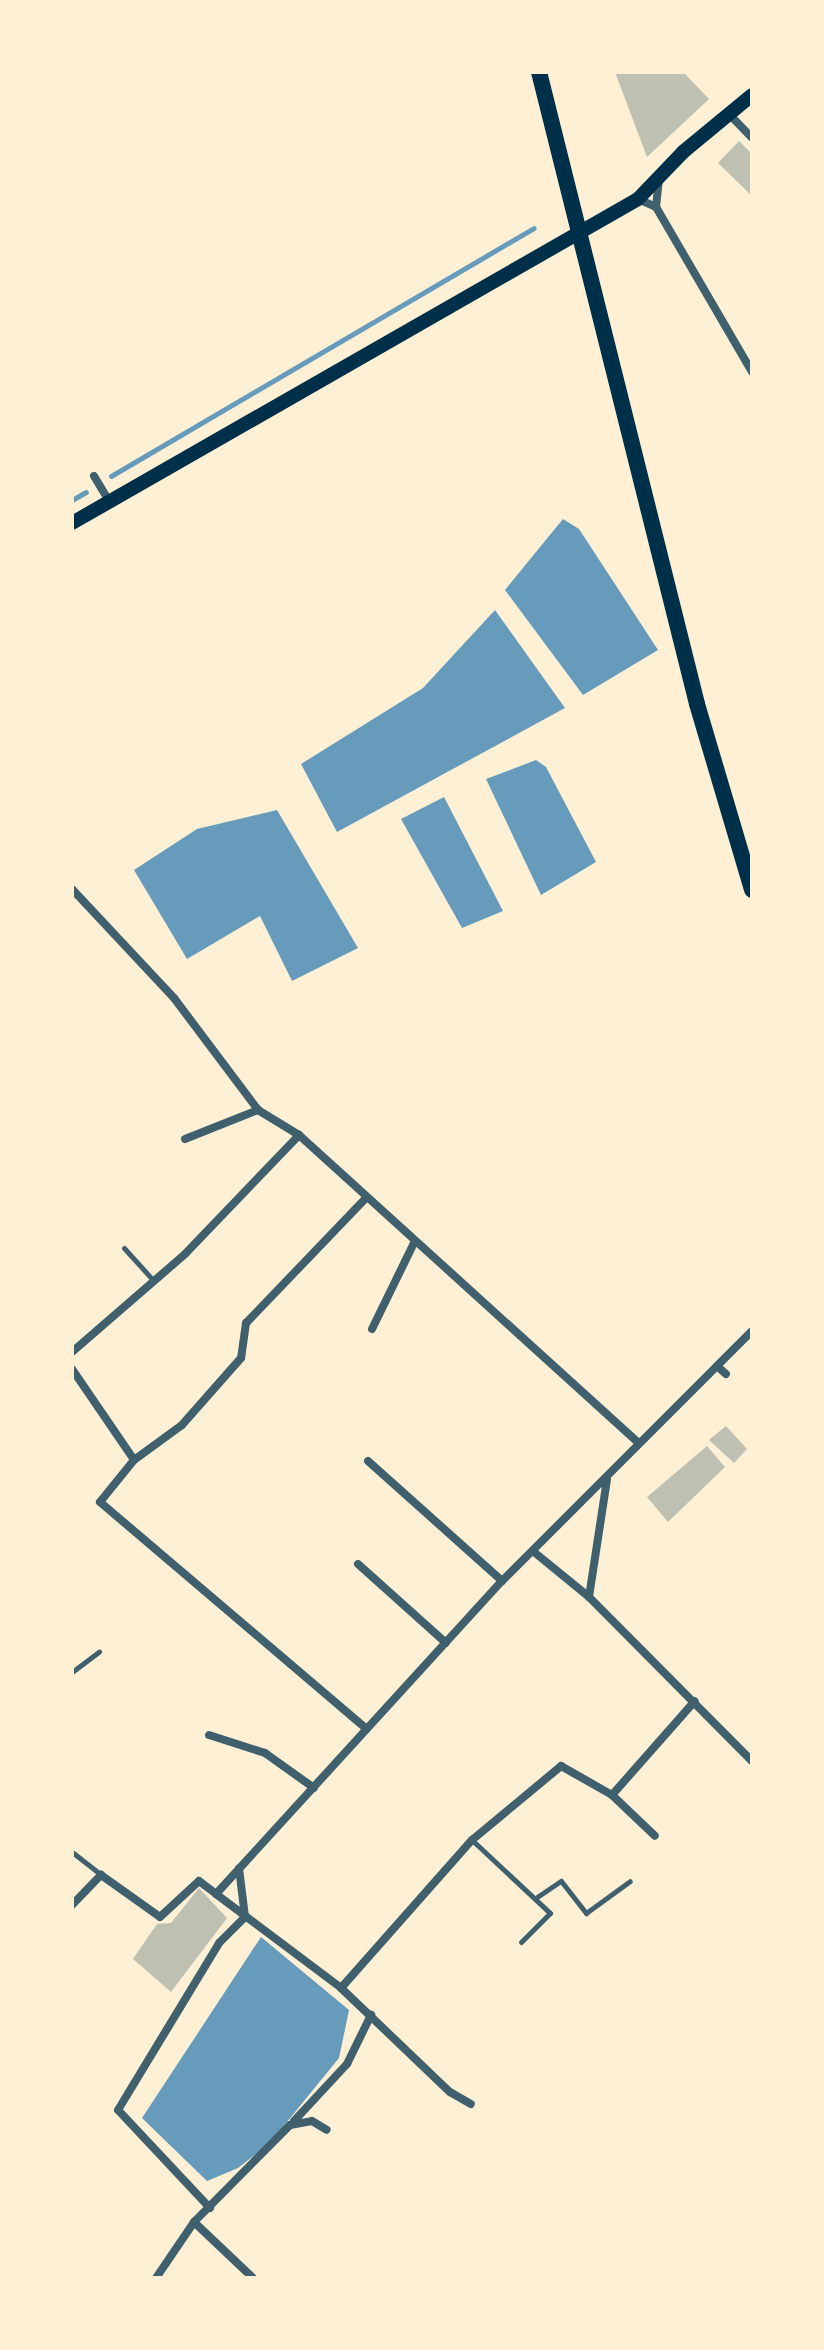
<!DOCTYPE html>
<style>
body{margin:0}
#map{position:relative;width:824px;height:2350px;overflow:hidden;background:#fdf0d5;font-family:"Roboto Condensed",sans-serif}
div>[style]{position:absolute}
.water>*{inset:0;background:#669bbc}
.stream>*{height:5px;margin:-2.5px;padding:0 2.5px;transform-origin:2.5px;border-radius:2.5px;background:#669bbc}
.building>*{inset:0;background:#bec0b2}
.service>*{height:5px;margin:-2.5px;padding:0 2.5px;transform-origin:2.5px;border-radius:2.5px;background:#3f606c}
.minor>*{height:8px;margin:-4px;padding:0 4px;transform-origin:4px;border-radius:4px;background:#3f606c}
.secondary>*{height:14px;margin:-7px;padding:0 7px;transform-origin:7px;border-radius:7px;background:#003049}
.primary>*{height:16px;margin:-8px;padding:0 8px;transform-origin:8px;border-radius:8px;background:#003049}
span{translate:-50% -50%;white-space:nowrap;text-align:center;line-height:1.15;-webkit-text-stroke:6px #fdf0d5;paint-order:stroke}
.frame{position:absolute;inset:0;border:74px solid #fdf0d5;pointer-events:none}
</style>
<div id="map">
<div class="water">
<i style="clip-path:polygon(563px 519px,579px 529px,658px 650px,583px 695px,505px 590px)"></i>
<i style="clip-path:polygon(495px 610px,565px 708px,337px 832px,301px 764px,423px 688px)"></i>
<i style="clip-path:polygon(536px 760px,546px 767px,596px 862px,541px 895px,486px 779px)"></i>
<i style="clip-path:polygon(444px 797px,503px 911px,462px 928px,401px 819px)"></i>
<i style="clip-path:polygon(277px 810px,358px 948px,292px 981px,260px 916px,187px 959px,134px 870px,197px 829px)"></i>
<i style="clip-path:polygon(261px 1937px,349px 2010px,339px 2058px,269px 2144px,238px 2168px,207px 2181px,142px 2118px)"></i>
</div>
<div class="stream">
<i style="left:111px;top:476px;width:490px;rotate:-30.4deg"></i>
<i style="left:72px;top:500px;width:16px;rotate:-30deg"></i>
</div>
<div class="building">
<i style="clip-path:polygon(615px 72px,683px 72px,709px 99px,647px 157px)"></i>
<i style="clip-path:polygon(739px 141px,752px 154px,752px 196px,718px 163px)"></i>
<i style="clip-path:polygon(726px 1426px,747px 1449px,734px 1463px,709px 1440px)"></i>
<i style="clip-path:polygon(707px 1446px,725px 1467px,668px 1522px,647px 1497px)"></i>
<i style="clip-path:polygon(199px 1888px,227px 1918px,171px 1992px,133px 1959px,157px 1924px,171px 1923px)"></i>
</div>
<div class="service">
<i style="left:124px;top:1248px;width:43px;rotate:47.8deg"></i>
<i style="left:72px;top:1672px;width:34px;rotate:-37deg"></i>
<i style="left:472px;top:1840px;width:107px;rotate:43.1deg"></i>
<i style="left:550px;top:1913px;width:41px;rotate:135deg"></i>
<i style="left:72px;top:1852px;width:37px;rotate:38deg"></i>
<i style="left:537px;top:1897px;width:29px;rotate:-34deg"></i>
<i style="left:561px;top:1881px;width:41px;rotate:52deg"></i>
<i style="left:586px;top:1913px;width:54px;rotate:-36deg"></i>
</div>
<div class="minor">
<i style="left:729px;top:114px;width:33px;rotate:46deg"></i>
<i style="left:638px;top:199px;width:20px;rotate:24deg"></i>
<i style="left:656px;top:207px;width:191px;rotate:59.8deg"></i>
<i style="left:656px;top:207px;width:27px;rotate:-84deg"></i>
<i style="left:94px;top:476px;width:29px;rotate:59deg"></i>
<i style="left:72px;top:889px;width:149px;rotate:46.9deg"></i>
<i style="left:174px;top:998px;width:140px;rotate:53.1deg"></i>
<i style="left:258px;top:1110px;width:48px;rotate:31.4deg"></i>
<i style="left:299px;top:1135px;width:457px;rotate:42.2deg"></i>
<i style="left:185px;top:1139px;width:79px;rotate:-21.7deg"></i>
<i style="left:365px;top:1199px;width:172px;rotate:133.8deg"></i>
<i style="left:246px;top:1323px;width:35px;rotate:98deg"></i>
<i style="left:241px;top:1358px;width:89px;rotate:131.4deg"></i>
<i style="left:182px;top:1425px;width:59px;rotate:143.9deg"></i>
<i style="left:134px;top:1460px;width:54px;rotate:129deg"></i>
<i style="left:100px;top:1502px;width:350px;rotate:40.4deg"></i>
<i style="left:372px;top:1329px;width:96px;rotate:-64deg"></i>
<i style="left:72px;top:1352px;width:150px;rotate:-40.9deg"></i>
<i style="left:185px;top:1254px;width:165px;rotate:-46.2deg"></i>
<i style="left:717px;top:1366px;width:12px;rotate:42deg"></i>
<i style="left:72px;top:1369px;width:110px;rotate:55.7deg"></i>
<i style="left:368px;top:1461px;width:180px;rotate:41.8deg"></i>
<i style="left:534px;top:1552px;width:71px;rotate:39.3deg"></i>
<i style="left:589px;top:1597px;width:231px;rotate:45.2deg"></i>
<i style="left:358px;top:1564px;width:118px;rotate:41.9deg"></i>
<i style="left:589px;top:1597px;width:119px;rotate:-81.3deg"></i>
<i style="left:209px;top:1735px;width:59px;rotate:17.8deg"></i>
<i style="left:265px;top:1753px;width:60px;rotate:35.5deg"></i>
<i style="left:612px;top:1795px;width:59px;rotate:43.6deg"></i>
<i style="left:216px;top:1894px;width:156px;rotate:36.9deg"></i>
<i style="left:341px;top:1988px;width:151px;rotate:43.7deg"></i>
<i style="left:450px;top:2092px;width:24px;rotate:30deg"></i>
<i style="left:72px;top:1905px;width:42px;rotate:-46deg"></i>
<i style="left:101px;top:1875px;width:72px;rotate:35.4deg"></i>
<i style="left:160px;top:1917px;width:53px;rotate:-42.7deg"></i>
<i style="left:199px;top:1881px;width:21px;rotate:37deg"></i>
<i style="left:216px;top:1894px;width:424px;rotate:-47.6deg"></i>
<i style="left:502px;top:1581px;width:354px;rotate:-45deg"></i>
<i style="left:341px;top:1988px;width:198px;rotate:-48.5deg"></i>
<i style="left:472px;top:1840px;width:116px;rotate:-39.7deg"></i>
<i style="left:561px;top:1766px;width:59px;rotate:29.6deg"></i>
<i style="left:612px;top:1795px;width:125px;rotate:-48.6deg"></i>
<i style="left:294px;top:2121px;width:78px;rotate:-47.1deg"></i>
<i style="left:347px;top:2064px;width:55px;rotate:-63.9deg"></i>
<i style="left:210px;top:2208px;width:134px;rotate:-133.2deg"></i>
<i style="left:118px;top:2110px;width:195px;rotate:-58.8deg"></i>
<i style="left:219px;top:1943px;width:37px;rotate:-45deg"></i>
<i style="left:245px;top:1917px;width:49px;rotate:-97deg"></i>
<i style="left:194px;top:2222px;width:81px;rotate:43.5deg"></i>
<i style="left:156px;top:2278px;width:68px;rotate:-55.8deg"></i>
<i style="left:194px;top:2222px;width:136px;rotate:-45.3deg"></i>
<i style="left:290px;top:2125px;width:22px;rotate:-10deg"></i>
<i style="left:312px;top:2121px;width:17px;rotate:31deg"></i>
</div>
<div class="secondary">
<i style="left:72px;top:523px;width:652px;rotate:-29.79deg"></i>
<i style="left:638px;top:199px;width:65px;rotate:-46.2deg"></i>
<i style="left:683px;top:152px;width:89px;rotate:-39.6deg"></i>
</div>
<div class="primary">
<i style="left:539px;top:72px;width:651px;rotate:75.96deg"></i>
<i style="left:697px;top:704px;width:194px;rotate:73.5deg"></i>
</div>
<div class="frame"></div>
</div>
